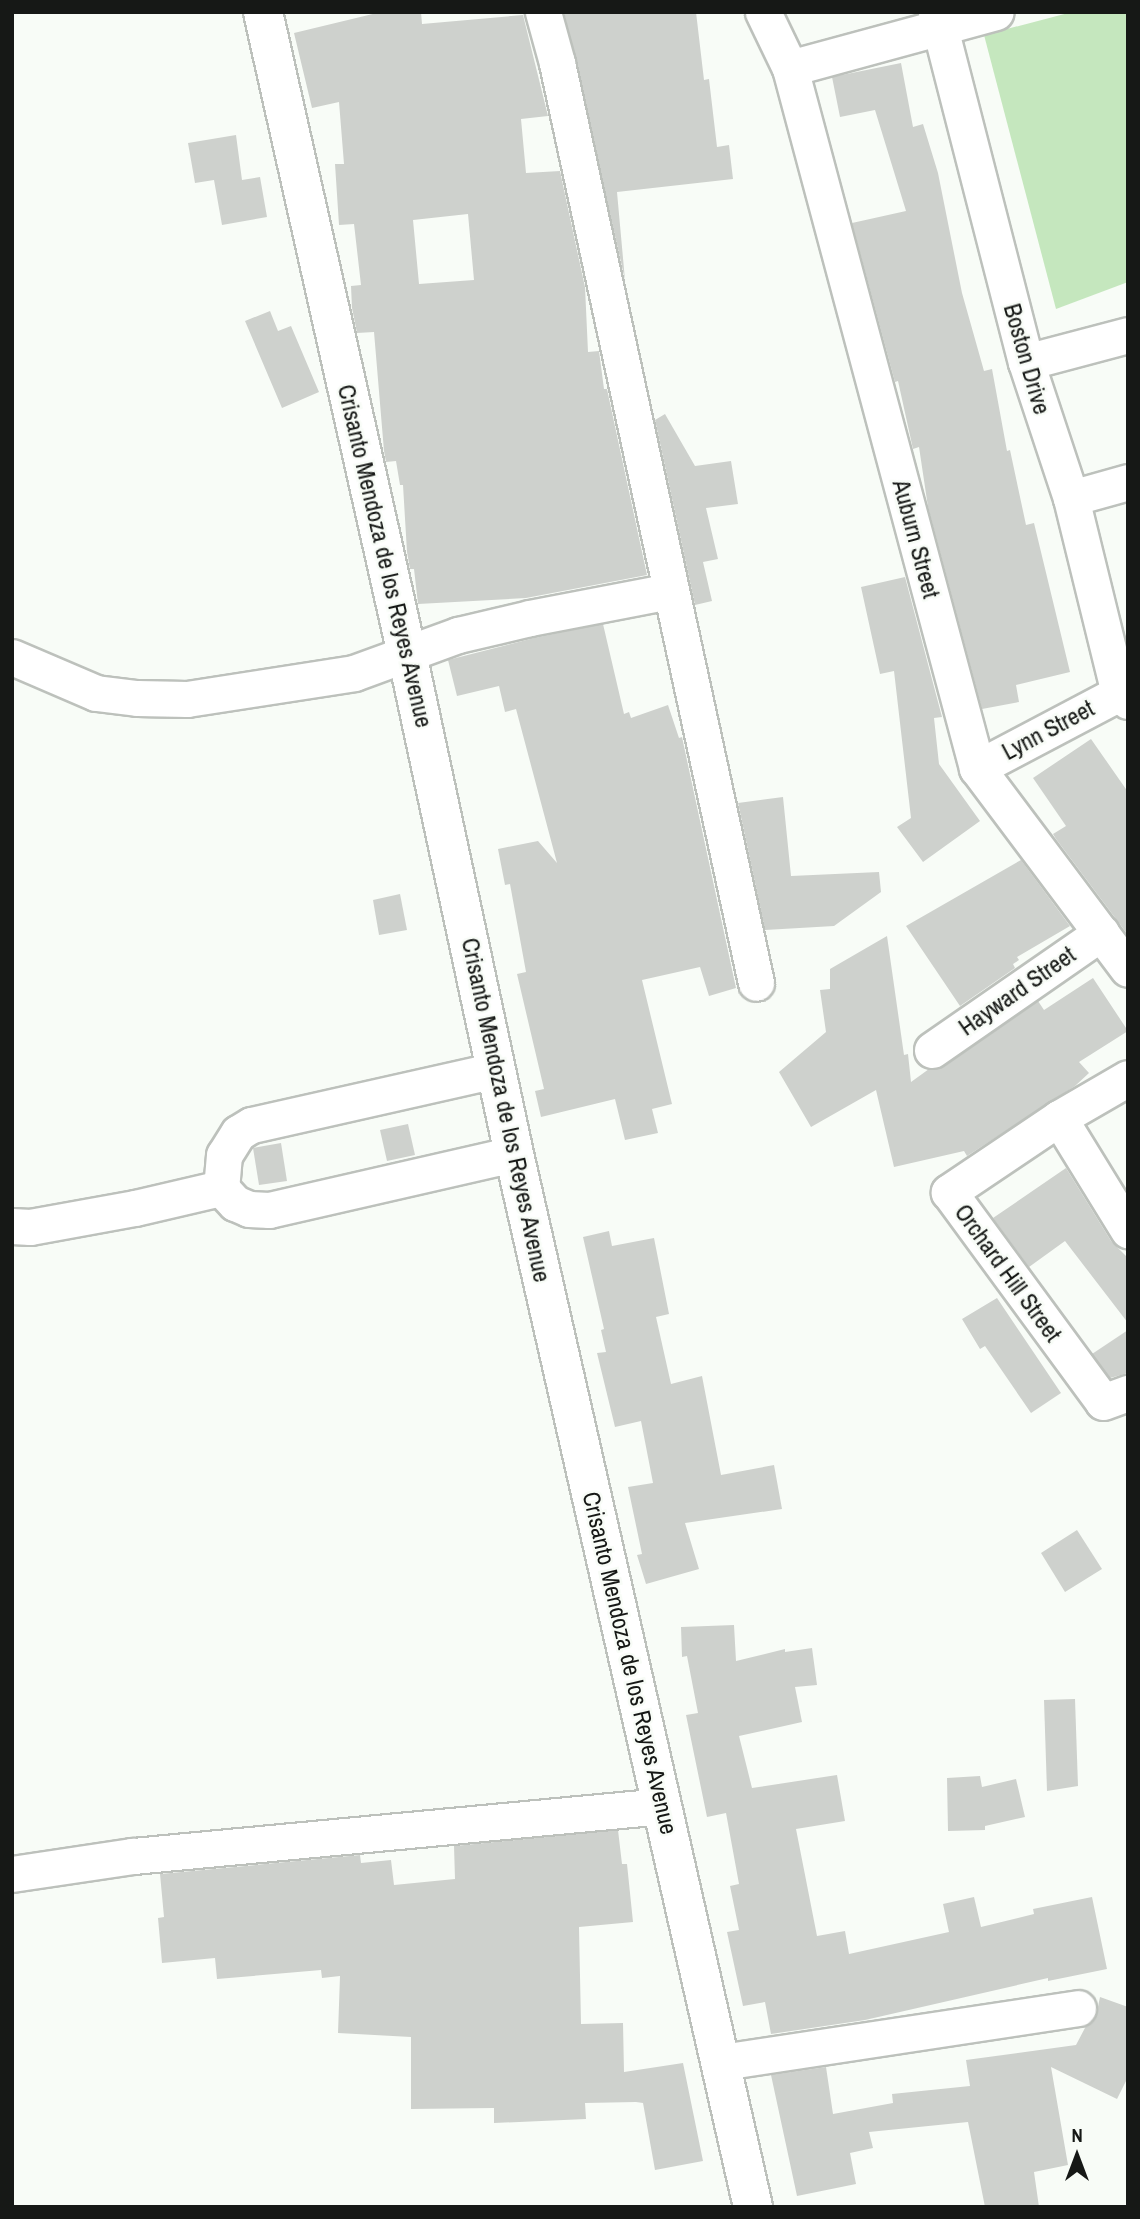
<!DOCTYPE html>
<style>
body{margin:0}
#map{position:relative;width:1140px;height:2219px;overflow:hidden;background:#f8fcf7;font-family:"Archivo Narrow",sans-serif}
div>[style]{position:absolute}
.green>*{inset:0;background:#c5e7be}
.building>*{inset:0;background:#ced1cd}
.roads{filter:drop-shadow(2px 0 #bdc1bc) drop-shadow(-2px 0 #bdc1bc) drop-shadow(0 2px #bdc1bc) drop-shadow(0 -2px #bdc1bc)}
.minor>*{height:35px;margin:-17.5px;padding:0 17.5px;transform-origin:17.5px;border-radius:17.5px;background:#fff}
.secondary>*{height:38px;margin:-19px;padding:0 19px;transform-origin:19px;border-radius:19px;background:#fff}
span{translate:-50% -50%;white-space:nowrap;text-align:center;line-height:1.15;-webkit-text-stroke:5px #f8fcf7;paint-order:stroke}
.street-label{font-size:24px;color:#161816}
.frame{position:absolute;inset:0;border:14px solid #161816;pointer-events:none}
.north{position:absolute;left:1042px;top:2121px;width:70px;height:70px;-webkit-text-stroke:5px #f8fcf7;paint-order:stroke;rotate:0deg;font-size:19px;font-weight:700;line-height:28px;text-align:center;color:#161816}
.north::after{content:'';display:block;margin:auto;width:24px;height:32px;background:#161816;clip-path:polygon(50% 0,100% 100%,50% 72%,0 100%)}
</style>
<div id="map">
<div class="green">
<i style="clip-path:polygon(1072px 12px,1128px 12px,1128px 282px,1056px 309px,984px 35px)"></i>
</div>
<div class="building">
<i style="clip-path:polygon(evenodd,381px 12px,421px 12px,422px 24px,523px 15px,548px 116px,521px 119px,526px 173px,560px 171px,585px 287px,588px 352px,599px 351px,604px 389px,607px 389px,647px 575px,526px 598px,418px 604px,414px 569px,410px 569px,407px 552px,403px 485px,400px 485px,396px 461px,386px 462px,384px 451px,374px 332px,357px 333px,352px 308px,351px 286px,361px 285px,354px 224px,339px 225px,335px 164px,344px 164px,339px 102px,312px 108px,294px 33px,381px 12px,468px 214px,474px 280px,419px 284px,413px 220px,468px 214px)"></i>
<i style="clip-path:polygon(564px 12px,696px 12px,704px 80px,709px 79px,717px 147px,729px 145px,733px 179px,617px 192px,625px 280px)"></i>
<i style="clip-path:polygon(901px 63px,913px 127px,923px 124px,938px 173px,962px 293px,984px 371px,992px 369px,1007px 451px,1010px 450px,1026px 525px,1034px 523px,1070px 672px,1016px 685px,1019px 702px,982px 709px,928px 507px,919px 447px,913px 449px,898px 381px,895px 382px,852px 223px,906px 211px,875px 110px,840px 117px,832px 77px)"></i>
<i style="clip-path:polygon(236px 135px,242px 180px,260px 177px,267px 217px,222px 225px,214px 180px,195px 183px,188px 143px)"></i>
<i style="clip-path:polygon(270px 311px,278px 331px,291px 326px,319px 392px,282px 408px,245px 321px)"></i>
<i style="clip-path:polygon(665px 414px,695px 466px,731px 461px,738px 504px,706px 508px,718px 559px,703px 562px,712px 601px,695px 605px,655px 420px)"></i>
<i style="clip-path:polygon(905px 577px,942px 717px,934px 718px,939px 764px,980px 821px,923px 862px,897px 827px,911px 818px,894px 671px,880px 674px,861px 587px)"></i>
<i style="clip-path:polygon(603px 624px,624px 714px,629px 712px,631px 718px,668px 705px,679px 738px,682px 737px,736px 988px,709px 996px,700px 967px,642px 980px,672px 1104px,652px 1109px,658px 1133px,625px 1140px,615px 1099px,541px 1117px,535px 1091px,544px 1089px,517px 974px,526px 972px,510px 884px,505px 885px,498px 849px,538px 841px,557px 863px,516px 709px,505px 712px,499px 686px,457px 696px,448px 660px,534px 638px)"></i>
<i style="clip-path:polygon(1091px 739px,1128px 792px,1128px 935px,1056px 839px,1053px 834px,1066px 826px,1033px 778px)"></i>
<i style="clip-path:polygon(783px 797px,791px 876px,879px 872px,881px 892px,834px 926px,765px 930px,738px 803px)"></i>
<i style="clip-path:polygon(1021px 860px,1070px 926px,1017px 957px,1019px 960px,1013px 964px,1015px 968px,960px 1006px,906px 926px)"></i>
<i style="clip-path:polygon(400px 894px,407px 930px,379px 935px,373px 900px)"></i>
<i style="clip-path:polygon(887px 936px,904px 1055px,908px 1054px,911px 1082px,929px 1069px,943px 1067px,1038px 1001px,1044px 1010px,1093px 978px,1128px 1031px,1079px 1062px,1089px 1073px,1075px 1086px,967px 1156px,964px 1151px,894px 1167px,876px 1090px,811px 1127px,779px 1072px,826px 1032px,820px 990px,830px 989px,830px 969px)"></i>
<i style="clip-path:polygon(408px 1124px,415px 1155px,387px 1161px,380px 1130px)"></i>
<i style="clip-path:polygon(281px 1143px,287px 1181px,259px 1185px,253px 1148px)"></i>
<i style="clip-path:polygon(1066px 1168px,1111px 1241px,1128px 1258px,1128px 1323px,1065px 1241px,1029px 1267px,993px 1218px)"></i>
<i style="clip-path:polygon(609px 1231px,612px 1246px,654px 1238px,669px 1314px,656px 1317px,671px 1384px,702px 1376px,721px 1475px,774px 1465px,782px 1509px,685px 1523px,699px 1569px,646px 1584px,637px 1555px,642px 1554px,628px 1487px,653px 1483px,641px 1421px,615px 1427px,597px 1353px,606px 1352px,601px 1330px,604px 1329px,583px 1237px)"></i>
<i style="clip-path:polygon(997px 1298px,1061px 1393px,1031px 1413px,985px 1346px,980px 1349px,962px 1319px)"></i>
<i style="clip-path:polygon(1128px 1330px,1128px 1373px,1110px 1378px,1092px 1354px)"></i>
<i style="clip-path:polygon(1077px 1530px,1102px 1569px,1065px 1592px,1041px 1553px)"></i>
<i style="clip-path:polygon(734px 1625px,736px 1661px,785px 1649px,785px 1652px,812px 1648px,817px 1685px,795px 1687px,802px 1722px,739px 1736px,752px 1788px,837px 1775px,845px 1821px,796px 1829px,817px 1936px,845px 1931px,849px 1954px,949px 1932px,943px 1904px,974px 1897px,981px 1927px,1034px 1914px,1033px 1909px,1092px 1897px,1107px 1969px,1048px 1981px,1048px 1978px,865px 2020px,771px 2034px,765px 2002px,743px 2006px,727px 1932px,739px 1930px,730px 1886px,739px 1884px,726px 1813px,707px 1817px,686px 1715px,698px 1713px,687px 1656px,682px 1657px,681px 1627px)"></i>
<i style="clip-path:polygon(1075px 1699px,1078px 1786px,1047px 1791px,1044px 1700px)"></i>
<i style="clip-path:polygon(980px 1776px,982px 1787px,1016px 1779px,1025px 1817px,985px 1826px,985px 1830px,948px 1831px,947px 1778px)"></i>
<i style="clip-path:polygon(618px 1830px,622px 1864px,627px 1864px,633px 1922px,579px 1927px,581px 2024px,623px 2023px,624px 2072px,683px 2063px,703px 2161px,655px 2170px,643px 2103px,636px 2102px,585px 2103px,586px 2119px,494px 2123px,494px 2108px,411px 2109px,411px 2037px,338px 2033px,340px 1976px,322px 1978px,321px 1970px,217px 1979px,215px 1958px,162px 1963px,158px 1918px,164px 1917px,160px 1874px,360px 1855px,361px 1863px,391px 1860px,394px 1885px,455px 1879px,454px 1846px)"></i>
<i style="clip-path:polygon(1100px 1997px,1128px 2007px,1128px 2077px,1117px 2099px,1051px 2067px,1068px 2165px,1034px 2172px,1039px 2207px,985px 2207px,968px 2122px,869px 2132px,873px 2148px,850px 2153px,856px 2184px,797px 2196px,771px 2075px,826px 2067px,833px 2114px,893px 2103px,892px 2094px,970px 2086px,966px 2060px,1076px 2045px,1086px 2026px,1096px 2016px)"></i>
</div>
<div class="roads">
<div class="minor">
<i style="left:543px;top:12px;width:53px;rotate:74.6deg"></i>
<i style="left:557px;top:63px;width:941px;rotate:77.79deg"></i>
<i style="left:763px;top:12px;width:62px;rotate:64.3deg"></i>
<i style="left:790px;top:68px;width:725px;rotate:75.04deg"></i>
<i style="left:977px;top:768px;width:251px;rotate:53.1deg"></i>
<i style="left:936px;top:12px;width:361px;rotate:75.6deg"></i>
<i style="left:1026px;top:362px;width:143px;rotate:71.7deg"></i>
<i style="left:1071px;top:498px;width:201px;rotate:76.2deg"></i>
<i style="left:1119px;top:693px;width:12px;rotate:42deg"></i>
<i style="left:790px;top:68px;width:213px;rotate:-15.2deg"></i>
<i style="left:1026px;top:362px;width:106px;rotate:-14.8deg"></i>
<i style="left:1071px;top:498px;width:59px;rotate:-15.7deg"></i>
<i style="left:12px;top:657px;width:91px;rotate:23.2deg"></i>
<i style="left:96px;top:693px;width:41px;rotate:7deg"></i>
<i style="left:137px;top:698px;width:50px;rotate:1.1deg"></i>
<i style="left:187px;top:699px;width:169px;rotate:-8.8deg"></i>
<i style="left:354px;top:673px;width:111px;rotate:-20.1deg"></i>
<i style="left:458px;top:635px;width:74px;rotate:-13.3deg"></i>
<i style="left:530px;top:618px;width:143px;rotate:-10.9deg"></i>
<i style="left:977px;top:768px;width:161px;rotate:-27.8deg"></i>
<i style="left:932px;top:1050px;width:206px;rotate:-34.7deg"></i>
<i style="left:496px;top:1070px;width:251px;rotate:167.3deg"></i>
<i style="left:251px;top:1125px;width:15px;rotate:148deg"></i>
<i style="left:238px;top:1133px;width:26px;rotate:122deg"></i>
<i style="left:224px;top:1155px;width:33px;rotate:95deg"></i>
<i style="left:221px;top:1188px;width:21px;rotate:47deg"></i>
<i style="left:235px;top:1203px;width:15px;rotate:23deg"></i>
<i style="left:249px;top:1209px;width:20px;rotate:3deg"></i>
<i style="left:269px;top:1210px;width:251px;rotate:-12.9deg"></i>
<i style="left:1128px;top:1078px;width:80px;rotate:149.9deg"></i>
<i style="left:1059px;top:1118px;width:133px;rotate:146.1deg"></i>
<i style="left:949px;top:1192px;width:260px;rotate:53.7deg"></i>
<i style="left:1103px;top:1402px;width:27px;rotate:-20deg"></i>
<i style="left:1059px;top:1118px;width:132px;rotate:58.4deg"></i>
<i style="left:12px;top:1226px;width:18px;rotate:3deg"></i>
<i style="left:30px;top:1227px;width:107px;rotate:-10.3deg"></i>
<i style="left:135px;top:1208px;width:88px;rotate:-13.1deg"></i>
<i style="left:12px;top:1874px;width:122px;rotate:-8.5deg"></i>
<i style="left:133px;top:1856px;width:532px;rotate:-5.39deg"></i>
<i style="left:722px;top:2062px;width:360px;rotate:-8.6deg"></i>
</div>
<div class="secondary">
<i style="left:263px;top:12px;width:658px;rotate:77.36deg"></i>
<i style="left:407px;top:654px;width:511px;rotate:77.92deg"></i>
<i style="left:514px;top:1154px;width:1080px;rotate:77.21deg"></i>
</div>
</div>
<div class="street-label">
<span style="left:1027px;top:359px;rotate:74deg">Boston Drive</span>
<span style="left:916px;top:539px;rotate:75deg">Auburn Street</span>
<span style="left:385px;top:556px;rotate:77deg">Crisanto Mendoza de los Reyes Avenue</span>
<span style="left:1048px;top:730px;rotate:-28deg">Lynn Street</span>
<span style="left:1017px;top:991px;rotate:-35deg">Hayward Street</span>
<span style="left:506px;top:1110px;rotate:78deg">Crisanto Mendoza de los Reyes Avenue</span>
<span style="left:1008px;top:1273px;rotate:54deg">Orchard Hill Street</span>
<span style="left:630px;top:1663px;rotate:77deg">Crisanto Mendoza de los Reyes Avenue</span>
</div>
<div class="frame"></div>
<div class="north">N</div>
</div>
